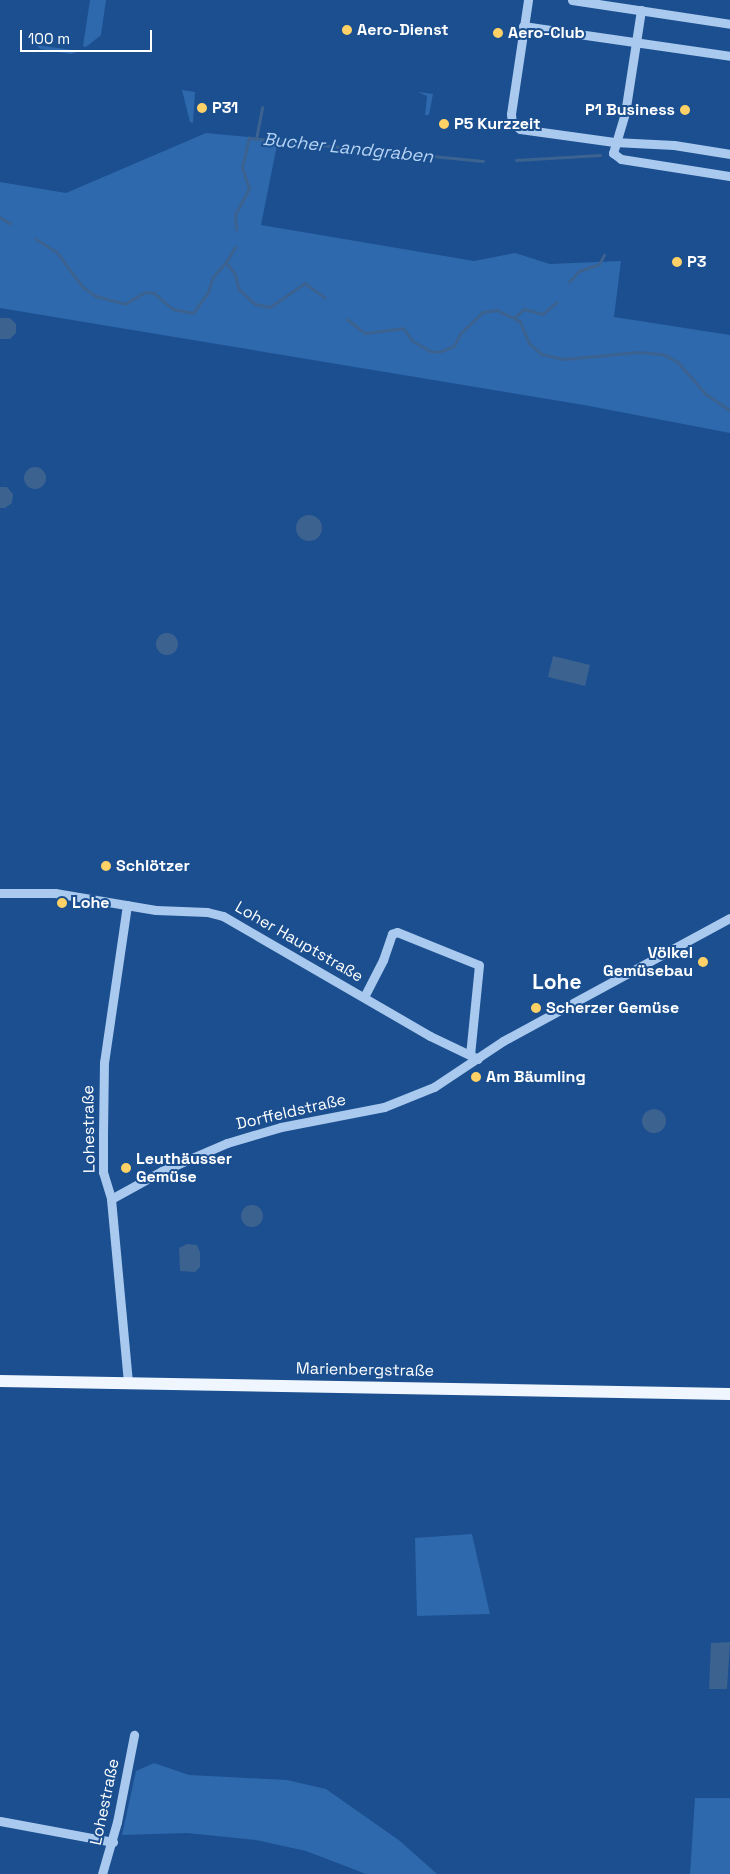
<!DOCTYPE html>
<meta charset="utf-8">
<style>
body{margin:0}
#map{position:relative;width:730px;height:1874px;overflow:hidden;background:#1b4f8f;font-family:"Space Grotesk",sans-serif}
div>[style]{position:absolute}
.green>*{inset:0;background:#2e69ad}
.water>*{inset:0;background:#3c6290}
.round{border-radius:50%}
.stream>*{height:2.5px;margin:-1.25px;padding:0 1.25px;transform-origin:1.25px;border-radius:1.25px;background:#3c6290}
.minor>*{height:9px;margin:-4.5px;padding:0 4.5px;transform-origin:4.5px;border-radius:4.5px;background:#a9c9ee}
.major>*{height:12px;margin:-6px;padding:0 6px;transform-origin:6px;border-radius:6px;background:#f0f6ff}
.dots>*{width:14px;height:14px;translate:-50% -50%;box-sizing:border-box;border:2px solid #1b4f8f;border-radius:50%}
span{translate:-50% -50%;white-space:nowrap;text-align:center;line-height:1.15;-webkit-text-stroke:4px #1b4f8f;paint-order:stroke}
.poi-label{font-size:16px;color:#fff;font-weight:700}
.left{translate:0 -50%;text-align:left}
.right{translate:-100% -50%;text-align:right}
.street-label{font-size:16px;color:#fff}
.water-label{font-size:18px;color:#b5d3f5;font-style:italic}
.district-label{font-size:21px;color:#fff;font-weight:700}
.scale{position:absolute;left:20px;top:30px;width:132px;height:22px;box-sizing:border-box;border:2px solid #fff;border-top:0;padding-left:6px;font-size:15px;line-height:18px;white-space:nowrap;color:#fff;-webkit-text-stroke:4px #1b4f8f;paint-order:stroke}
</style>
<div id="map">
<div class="green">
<i style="clip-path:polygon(90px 0,106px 0,101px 35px,86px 47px,83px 46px)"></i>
<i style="clip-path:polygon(36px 45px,80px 51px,71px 54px,40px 49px)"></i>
<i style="clip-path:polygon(182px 90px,195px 92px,193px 123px,190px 122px)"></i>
<i style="clip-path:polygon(418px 92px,433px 94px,429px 115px,425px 115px,427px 96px)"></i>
<i style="clip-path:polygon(206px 133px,278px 140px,261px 225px,474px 261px,515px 253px,550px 264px,621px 261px,614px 317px,730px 335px,730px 433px,584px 405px,0 308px,0 182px,66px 193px)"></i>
<i style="clip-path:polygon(472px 1534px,490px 1614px,417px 1616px,415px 1538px)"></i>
<i style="clip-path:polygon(154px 1763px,189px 1775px,287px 1780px,326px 1789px,400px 1841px,437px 1874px,366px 1874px,306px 1851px,256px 1840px,187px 1833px,122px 1835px,136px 1771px)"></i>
<i style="clip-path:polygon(695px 1798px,730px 1798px,730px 1874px,690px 1874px)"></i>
</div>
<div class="water">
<i style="clip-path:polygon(0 318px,10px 318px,16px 324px,16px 333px,10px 339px,0 339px)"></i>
<i class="round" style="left:24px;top:467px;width:22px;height:22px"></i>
<i style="clip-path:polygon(0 487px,7px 487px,13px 494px,12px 503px,5px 508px,0 508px)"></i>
<i class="round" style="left:296px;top:515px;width:26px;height:26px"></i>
<i class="round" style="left:156px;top:633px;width:22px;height:22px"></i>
<i style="clip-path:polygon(553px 656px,590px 665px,585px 686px,548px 677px)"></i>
<i class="round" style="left:642px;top:1109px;width:24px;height:24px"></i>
<i class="round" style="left:241px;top:1205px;width:22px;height:22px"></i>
<i style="clip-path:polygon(187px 1244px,197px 1245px,200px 1252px,200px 1267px,195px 1272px,180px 1271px,179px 1248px)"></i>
<i style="clip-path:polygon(730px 1642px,727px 1689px,709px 1689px,711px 1643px)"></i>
</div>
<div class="stream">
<i style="left:256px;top:139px;width:32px;rotate:-79deg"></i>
<i style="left:516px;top:160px;width:84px;rotate:-3.4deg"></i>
<i style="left:0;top:217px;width:12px;rotate:31deg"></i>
<i style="left:236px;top:230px;width:15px;rotate:-94deg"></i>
<i style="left:235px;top:215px;width:30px;rotate:-62deg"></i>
<i style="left:249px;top:189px;width:22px;rotate:-108deg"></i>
<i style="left:242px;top:168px;width:31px;rotate:-77deg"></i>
<i style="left:249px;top:138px;width:235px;rotate:5.6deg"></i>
<i style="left:36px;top:239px;width:25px;rotate:32deg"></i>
<i style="left:57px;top:252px;width:44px;rotate:53.4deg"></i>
<i style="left:83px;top:287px;width:16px;rotate:35deg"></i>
<i style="left:96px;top:296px;width:30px;rotate:15deg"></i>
<i style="left:125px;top:304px;width:23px;rotate:-31deg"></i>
<i style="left:145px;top:292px;width:9px;rotate:6deg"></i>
<i style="left:154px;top:293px;width:25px;rotate:40deg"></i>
<i style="left:173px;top:309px;width:20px;rotate:11deg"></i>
<i style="left:193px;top:313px;width:26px;rotate:-54deg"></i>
<i style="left:208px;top:292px;width:16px;rotate:-72deg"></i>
<i style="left:213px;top:277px;width:20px;rotate:-49deg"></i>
<i style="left:226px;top:262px;width:14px;rotate:51deg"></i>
<i style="left:235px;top:273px;width:16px;rotate:76deg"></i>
<i style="left:239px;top:289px;width:22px;rotate:43deg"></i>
<i style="left:255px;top:304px;width:15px;rotate:11deg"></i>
<i style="left:270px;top:307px;width:42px;rotate:-34.4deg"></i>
<i style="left:305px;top:283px;width:24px;rotate:36deg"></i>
<i style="left:226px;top:262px;width:17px;rotate:-59deg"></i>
<i style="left:569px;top:282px;width:15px;rotate:-48deg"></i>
<i style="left:579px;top:271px;width:21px;rotate:-19deg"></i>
<i style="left:599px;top:264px;width:10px;rotate:-61deg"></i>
<i style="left:514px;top:318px;width:13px;rotate:-42deg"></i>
<i style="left:524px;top:309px;width:20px;rotate:15deg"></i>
<i style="left:543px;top:314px;width:18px;rotate:-41deg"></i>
<i style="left:347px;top:319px;width:23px;rotate:38deg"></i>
<i style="left:365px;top:333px;width:38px;rotate:-7deg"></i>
<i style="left:403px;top:328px;width:16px;rotate:52deg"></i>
<i style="left:413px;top:341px;width:20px;rotate:30deg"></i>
<i style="left:430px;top:351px;width:9px;rotate:6deg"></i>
<i style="left:439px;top:352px;width:16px;rotate:-22deg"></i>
<i style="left:454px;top:346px;width:13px;rotate:-63deg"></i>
<i style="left:460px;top:334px;width:32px;rotate:-44deg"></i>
<i style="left:483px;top:312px;width:14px;rotate:-8deg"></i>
<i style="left:497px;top:310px;width:25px;rotate:26deg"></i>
<i style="left:520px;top:321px;width:25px;rotate:67deg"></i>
<i style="left:530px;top:344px;width:16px;rotate:40deg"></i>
<i style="left:542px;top:354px;width:23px;rotate:13deg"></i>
<i style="left:564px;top:359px;width:75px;rotate:-5.3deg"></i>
<i style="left:639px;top:352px;width:24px;rotate:5deg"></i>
<i style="left:663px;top:354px;width:17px;rotate:28deg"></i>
<i style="left:678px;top:362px;width:43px;rotate:48.8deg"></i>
<i style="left:706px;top:394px;width:29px;rotate:34deg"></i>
</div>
<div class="minor">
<i style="left:528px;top:0;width:115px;rotate:98.5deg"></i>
<i style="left:511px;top:114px;width:9px;rotate:84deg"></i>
<i style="left:512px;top:123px;width:10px;rotate:37deg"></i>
<i style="left:520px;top:129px;width:95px;rotate:7.9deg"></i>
<i style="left:614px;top:142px;width:60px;rotate:2.9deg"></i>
<i style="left:674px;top:145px;width:57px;rotate:9.1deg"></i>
<i style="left:572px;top:0;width:160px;rotate:8.6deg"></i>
<i style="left:641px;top:10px;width:104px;rotate:98.8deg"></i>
<i style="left:625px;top:113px;width:42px;rotate:106.7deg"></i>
<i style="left:613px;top:153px;width:10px;rotate:37deg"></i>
<i style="left:621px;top:159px;width:110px;rotate:8.9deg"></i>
<i style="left:523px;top:26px;width:209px;rotate:8.2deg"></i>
<i style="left:0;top:893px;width:55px"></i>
<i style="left:55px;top:893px;width:102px;rotate:9.6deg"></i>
<i style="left:156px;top:910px;width:51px;rotate:2.2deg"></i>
<i style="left:207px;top:912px;width:16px;rotate:14deg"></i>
<i style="left:223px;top:916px;width:239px;rotate:30.1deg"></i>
<i style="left:430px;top:1036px;width:53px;rotate:25.6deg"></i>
<i style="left:127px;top:905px;width:159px;rotate:98.3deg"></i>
<i style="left:104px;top:1062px;width:70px;rotate:90.8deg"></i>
<i style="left:103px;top:1132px;width:40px;rotate:90deg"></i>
<i style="left:103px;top:1172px;width:28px;rotate:73deg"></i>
<i style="left:111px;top:1199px;width:184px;rotate:84.7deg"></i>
<i style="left:364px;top:997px;width:42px;rotate:-62.8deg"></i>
<i style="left:383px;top:960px;width:28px;rotate:-71deg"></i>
<i style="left:392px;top:934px;width:5px;rotate:-22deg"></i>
<i style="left:397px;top:932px;width:88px;rotate:21.9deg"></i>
<i style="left:479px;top:965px;width:90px;rotate:95.7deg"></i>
<i style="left:111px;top:1199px;width:58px;rotate:-28.8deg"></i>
<i style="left:162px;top:1171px;width:71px;rotate:-23.3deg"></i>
<i style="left:227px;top:1143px;width:56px;rotate:-16.5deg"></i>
<i style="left:281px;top:1127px;width:105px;rotate:-11deg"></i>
<i style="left:384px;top:1107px;width:54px;rotate:-21.8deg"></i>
<i style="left:434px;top:1087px;width:83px;rotate:-33.7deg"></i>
<i style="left:503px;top:1041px;width:258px;rotate:-28.5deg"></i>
<i style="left:0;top:1821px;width:115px;rotate:10.5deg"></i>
<i style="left:102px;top:1874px;width:54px;rotate:-73.9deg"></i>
<i style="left:117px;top:1822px;width:89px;rotate:-78.9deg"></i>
</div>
<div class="major">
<i style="left:0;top:1381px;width:730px;rotate:1.02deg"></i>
</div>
<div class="dots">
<i style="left:347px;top:30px;background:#ffd166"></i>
<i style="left:498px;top:33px;background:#ffd166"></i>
<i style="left:202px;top:108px;background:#ffd166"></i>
<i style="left:685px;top:110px;background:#ffd166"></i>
<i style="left:444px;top:124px;background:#ffd166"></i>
<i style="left:677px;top:262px;background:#ffd166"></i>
<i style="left:106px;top:866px;background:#ffd166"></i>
<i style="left:62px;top:903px;background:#ffd166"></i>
<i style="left:703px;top:962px;background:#ffd166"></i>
<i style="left:536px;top:1008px;background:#ffd166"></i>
<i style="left:476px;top:1077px;background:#ffd166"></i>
<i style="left:126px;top:1168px;background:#ffd166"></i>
</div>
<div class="poi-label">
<span class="left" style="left:357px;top:30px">Aero-Dienst</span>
<span class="left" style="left:508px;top:33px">Aero-Club</span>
<span class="left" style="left:212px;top:108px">P31</span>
<span class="right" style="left:675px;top:110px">P1 Business</span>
<span class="left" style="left:454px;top:124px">P5 Kurzzeit</span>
<span class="left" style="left:687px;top:262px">P3</span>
<span class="left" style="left:116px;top:866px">Schlötzer</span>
<span class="left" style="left:72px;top:903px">Lohe</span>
<span class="right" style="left:693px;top:962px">Völkel<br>Gemüsebau</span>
<span class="left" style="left:546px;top:1008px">Scherzer Gemüse</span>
<span class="left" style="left:486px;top:1077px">Am Bäumling</span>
<span class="left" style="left:136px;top:1168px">Leuthäusser<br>Gemüse</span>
</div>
<div class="street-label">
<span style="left:299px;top:942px;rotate:30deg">Loher Hauptstraße</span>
<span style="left:291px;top:1112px;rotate:-13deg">Dorffeldstraße</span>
<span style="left:89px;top:1129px;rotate:-91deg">Lohestraße</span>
<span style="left:365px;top:1370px;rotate:1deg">Marienbergstraße</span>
<span style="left:105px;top:1802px;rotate:-78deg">Lohestraße</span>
</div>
<div class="water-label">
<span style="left:348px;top:148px;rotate:6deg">Bucher Landgraben</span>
</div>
<div class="district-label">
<span style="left:557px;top:982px">Lohe</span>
</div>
<div class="scale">100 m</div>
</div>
